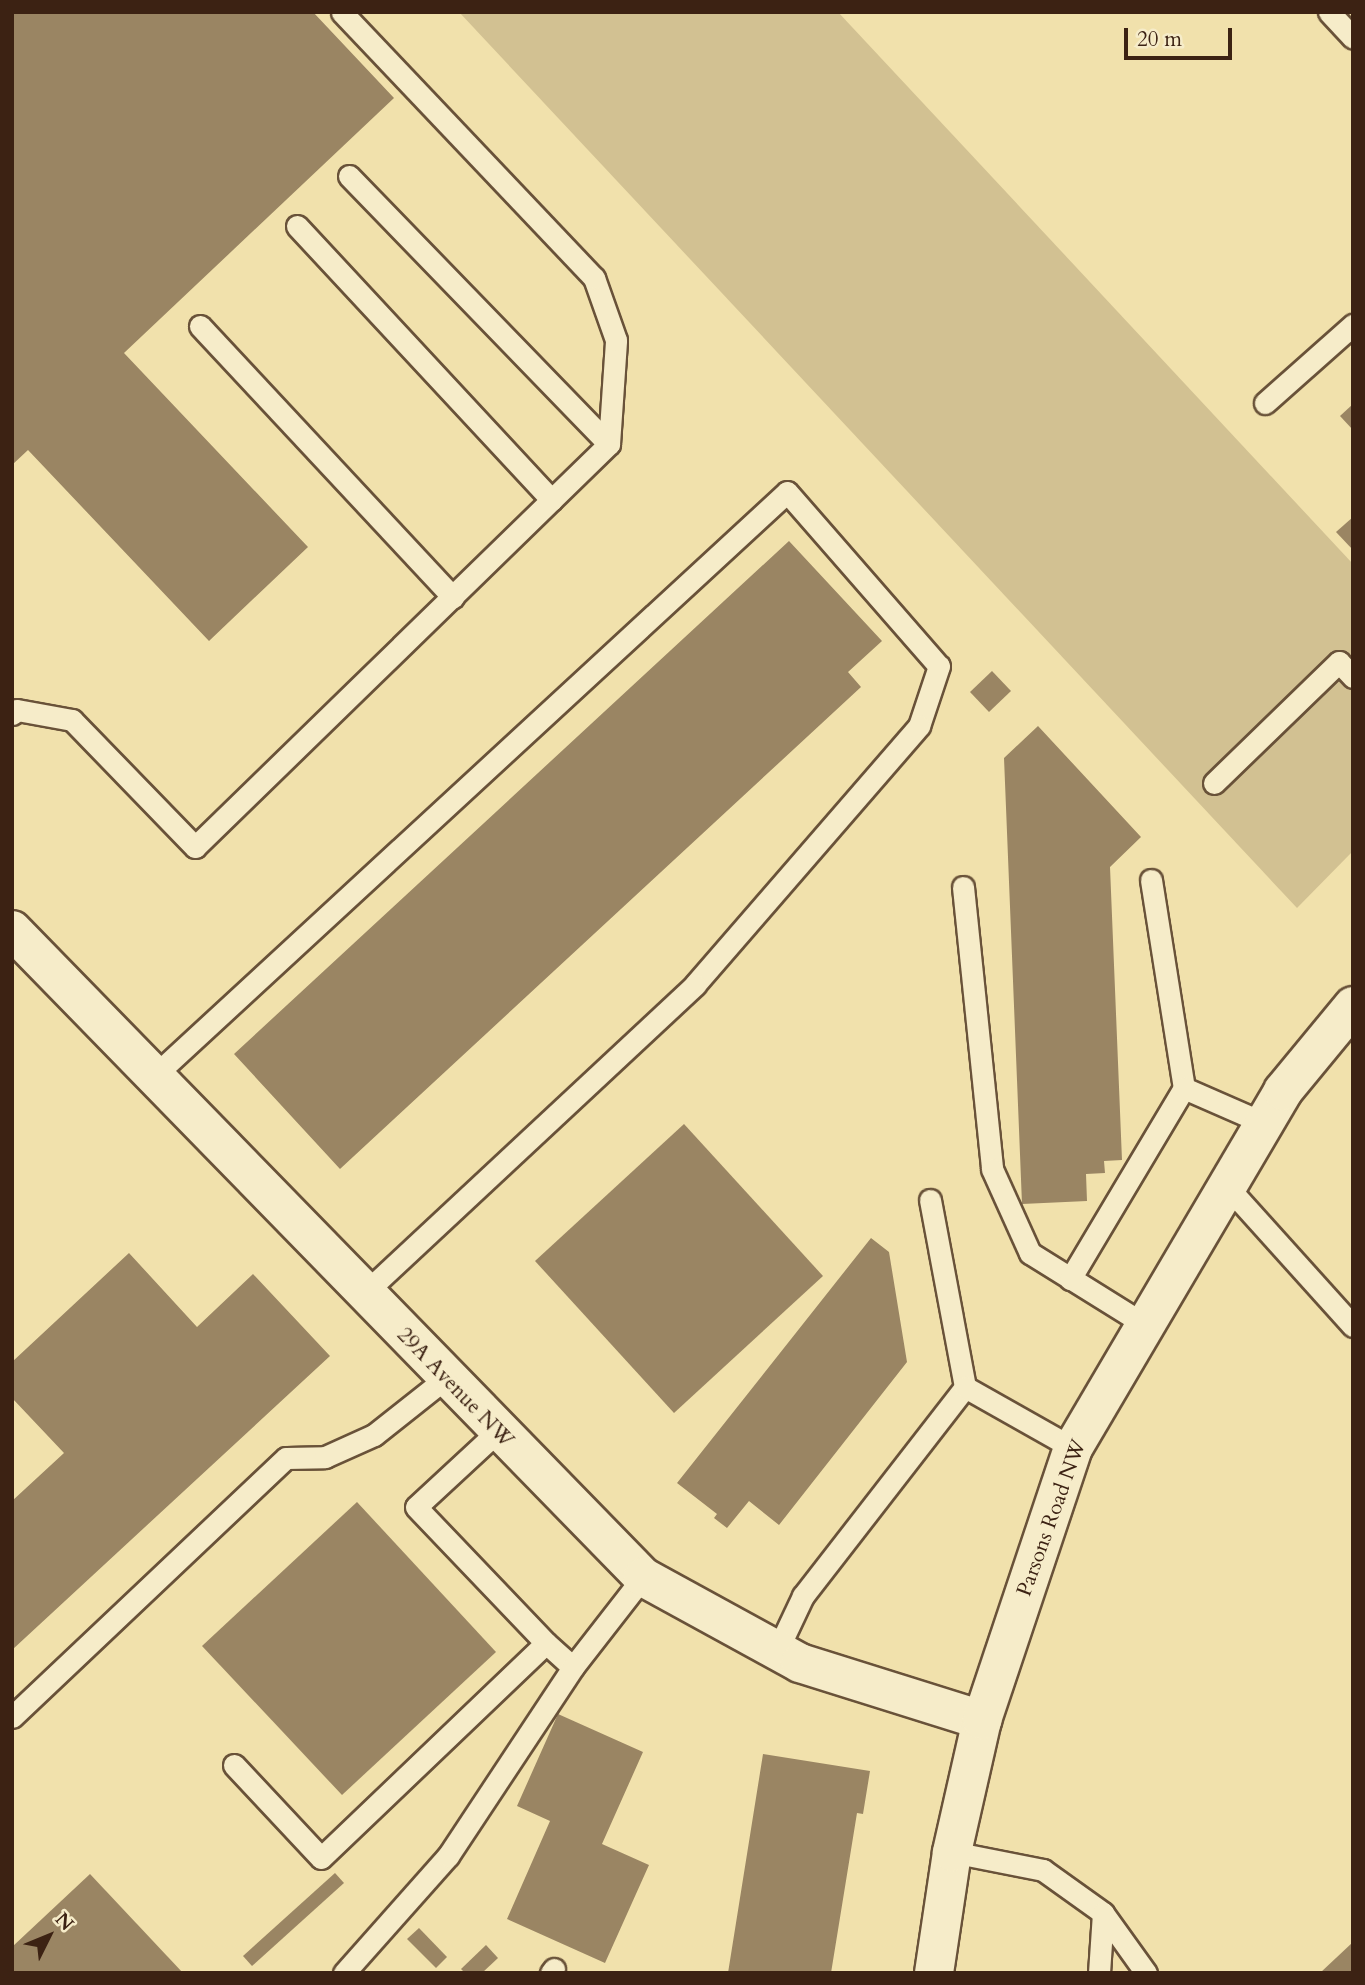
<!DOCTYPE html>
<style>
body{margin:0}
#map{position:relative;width:1365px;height:1985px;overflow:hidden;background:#f1e1ac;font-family:Cardo,serif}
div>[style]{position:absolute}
.green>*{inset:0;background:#d2c192}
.building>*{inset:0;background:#9a8563}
.roads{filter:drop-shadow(2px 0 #695239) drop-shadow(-2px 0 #695239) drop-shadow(0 2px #695239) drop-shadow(0 -2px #695239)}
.lane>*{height:21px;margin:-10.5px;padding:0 10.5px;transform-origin:10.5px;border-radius:10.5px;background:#f6ecc9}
.street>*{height:38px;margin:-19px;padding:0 19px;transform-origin:19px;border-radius:19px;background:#f6ecc9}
.secondary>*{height:38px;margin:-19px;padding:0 19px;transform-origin:19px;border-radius:19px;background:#f6ecc9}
span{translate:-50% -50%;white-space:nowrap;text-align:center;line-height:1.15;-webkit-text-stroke:7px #f6ecc9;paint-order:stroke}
.street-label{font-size:21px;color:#3c2213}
.frame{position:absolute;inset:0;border:14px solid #3c2213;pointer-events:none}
.north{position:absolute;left:14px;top:1901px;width:70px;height:70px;-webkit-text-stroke:5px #f6ecc9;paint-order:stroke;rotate:47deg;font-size:19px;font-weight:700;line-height:28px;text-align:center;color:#3c2213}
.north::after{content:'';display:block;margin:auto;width:24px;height:32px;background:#3c2213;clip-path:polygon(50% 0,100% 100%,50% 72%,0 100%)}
.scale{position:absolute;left:1124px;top:28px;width:108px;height:32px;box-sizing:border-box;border:4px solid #3c2213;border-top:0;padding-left:9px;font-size:21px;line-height:24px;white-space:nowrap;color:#3c2213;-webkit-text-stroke:5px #f6ecc9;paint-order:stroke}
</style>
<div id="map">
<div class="green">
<i style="clip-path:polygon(459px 12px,838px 12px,1048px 237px,1353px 564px,1353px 851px,1297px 908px)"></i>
</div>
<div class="building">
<i style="clip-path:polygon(12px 12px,313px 12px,394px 98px,124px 353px,308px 547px,209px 641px,28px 450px,12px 465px)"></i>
<i style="clip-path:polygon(1353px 404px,1353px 430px,1340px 416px)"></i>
<i style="clip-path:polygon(1353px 517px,1353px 550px,1336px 532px)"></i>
<i style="clip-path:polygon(789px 541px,882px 641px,848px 672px,861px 687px,340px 1169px,234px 1054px)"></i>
<i style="clip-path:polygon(992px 671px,1011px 691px,989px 712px,970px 692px)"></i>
<i style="clip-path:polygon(1038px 726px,1141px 837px,1110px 867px,1122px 1160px,1104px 1161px,1105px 1173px,1086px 1174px,1087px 1201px,1022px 1204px,1004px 758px)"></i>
<i style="clip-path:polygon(684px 1124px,823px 1276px,674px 1413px,535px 1261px)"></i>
<i style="clip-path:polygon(871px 1238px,889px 1252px,907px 1362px,779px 1525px,749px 1501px,727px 1528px,714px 1518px,717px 1514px,677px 1483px)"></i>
<i style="clip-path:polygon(129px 1253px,197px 1327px,253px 1274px,330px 1356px,12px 1650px,12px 1501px,64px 1453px,12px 1398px,12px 1362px)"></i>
<i style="clip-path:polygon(357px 1502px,496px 1652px,342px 1795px,202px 1646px)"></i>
<i style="clip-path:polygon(558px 1714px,643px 1752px,602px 1844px,649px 1865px,605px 1963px,507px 1919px,550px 1821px,517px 1806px)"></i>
<i style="clip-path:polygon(763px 1754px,870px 1771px,863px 1814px,857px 1813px,831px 1973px,728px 1973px)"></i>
<i style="clip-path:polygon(335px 1873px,344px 1883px,252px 1966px,243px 1956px)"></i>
<i style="clip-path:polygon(90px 1874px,183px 1973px,12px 1973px,12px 1947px)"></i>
<i style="clip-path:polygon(419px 1928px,447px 1957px,436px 1968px,407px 1939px)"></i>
<i style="clip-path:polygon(1353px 1942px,1353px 1973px,1320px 1973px)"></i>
<i style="clip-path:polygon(486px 1945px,498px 1958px,482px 1973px,465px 1973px,461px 1969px)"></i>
</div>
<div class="roads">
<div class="lane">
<i style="left:1329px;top:12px;width:35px;rotate:47deg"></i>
<i style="left:349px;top:176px;width:373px;rotate:45.9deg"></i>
<i style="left:297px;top:226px;width:374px;rotate:47.1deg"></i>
<i style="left:200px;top:326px;width:371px;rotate:47deg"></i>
<i style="left:1265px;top:403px;width:118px;rotate:-41.6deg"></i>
<i style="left:12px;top:714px;width:6px;rotate:-39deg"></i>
<i style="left:17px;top:710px;width:56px;rotate:10.3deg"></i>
<i style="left:72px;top:720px;width:177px;rotate:45.9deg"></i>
<i style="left:195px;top:847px;width:578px;rotate:-44.23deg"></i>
<i style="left:609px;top:444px;width:104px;rotate:-86.1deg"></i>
<i style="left:616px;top:340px;width:66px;rotate:-109.5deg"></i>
<i style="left:594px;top:278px;width:366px;rotate:-133.5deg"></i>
<i style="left:1214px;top:783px;width:174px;rotate:-44.1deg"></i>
<i style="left:1339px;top:662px;width:21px;rotate:47deg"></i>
<i style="left:1151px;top:880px;width:211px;rotate:81deg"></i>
<i style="left:1184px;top:1088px;width:87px;rotate:23.6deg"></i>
<i style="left:963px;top:887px;width:283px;rotate:84.1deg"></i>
<i style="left:992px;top:1169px;width:92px;rotate:65.7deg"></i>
<i style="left:1030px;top:1253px;width:134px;rotate:31.9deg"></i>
<i style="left:154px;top:1076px;width:861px;rotate:-42.69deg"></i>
<i style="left:787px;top:492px;width:231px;rotate:48.9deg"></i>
<i style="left:939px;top:666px;width:63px;rotate:108.4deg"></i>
<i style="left:919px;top:726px;width:342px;rotate:130.9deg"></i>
<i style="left:695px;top:985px;width:453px;rotate:137deg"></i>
<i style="left:1225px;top:1184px;width:191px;rotate:48deg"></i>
<i style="left:930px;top:1200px;width:190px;rotate:79.4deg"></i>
<i style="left:1070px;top:1279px;width:222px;rotate:-59.2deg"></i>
<i style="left:497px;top:1432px;width:110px;rotate:137.2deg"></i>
<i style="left:416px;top:1507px;width:188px;rotate:46.3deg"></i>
<i style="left:546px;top:1643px;width:36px;rotate:42deg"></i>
<i style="left:573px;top:1667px;width:114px;rotate:-52.1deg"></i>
<i style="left:777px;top:1651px;width:61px;rotate:-64.7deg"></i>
<i style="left:803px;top:1596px;width:264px;rotate:-52.2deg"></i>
<i style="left:965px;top:1387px;width:124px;rotate:29.5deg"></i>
<i style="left:12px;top:1717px;width:377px;rotate:-43.4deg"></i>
<i style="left:286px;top:1458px;width:39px;rotate:-1deg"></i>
<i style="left:325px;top:1457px;width:54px;rotate:-24.2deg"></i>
<i style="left:374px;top:1435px;width:92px;rotate:-38.4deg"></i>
<i style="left:234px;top:1765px;width:127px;rotate:46.9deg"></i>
<i style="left:321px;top:1858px;width:311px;rotate:-43.7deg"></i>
<i style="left:952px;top:1852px;width:93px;rotate:11.2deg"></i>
<i style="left:1043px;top:1870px;width:74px;rotate:35.6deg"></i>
<i style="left:1103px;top:1913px;width:74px;rotate:54.4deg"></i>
<i style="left:344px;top:1973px;width:157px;rotate:-48.4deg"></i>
<i style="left:448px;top:1856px;width:227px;rotate:-56.5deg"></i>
<i style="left:551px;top:1973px;width:5px;rotate:-53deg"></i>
<i style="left:1099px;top:1973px;width:60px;rotate:-86.2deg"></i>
</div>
<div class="street">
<i style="left:12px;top:930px;width:904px;rotate:45.72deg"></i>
<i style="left:643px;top:1577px;width:179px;rotate:28.7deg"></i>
<i style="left:800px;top:1663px;width:191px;rotate:17.4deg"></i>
</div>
<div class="secondary">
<i style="left:934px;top:1973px;width:122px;rotate:-81.5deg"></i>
<i style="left:952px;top:1852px;width:135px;rotate:-77.2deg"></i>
<i style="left:982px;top:1720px;width:287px;rotate:-71.5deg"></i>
<i style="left:1073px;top:1448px;width:414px;rotate:-59.5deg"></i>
<i style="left:1283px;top:1091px;width:110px;rotate:-50.5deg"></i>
</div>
</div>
<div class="street-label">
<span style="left:455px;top:1388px;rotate:46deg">29A Avenue NW</span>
<span style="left:1052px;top:1518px;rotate:-70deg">Parsons Road NW</span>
</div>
<div class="frame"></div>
<div class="north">N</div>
<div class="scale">20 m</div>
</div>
